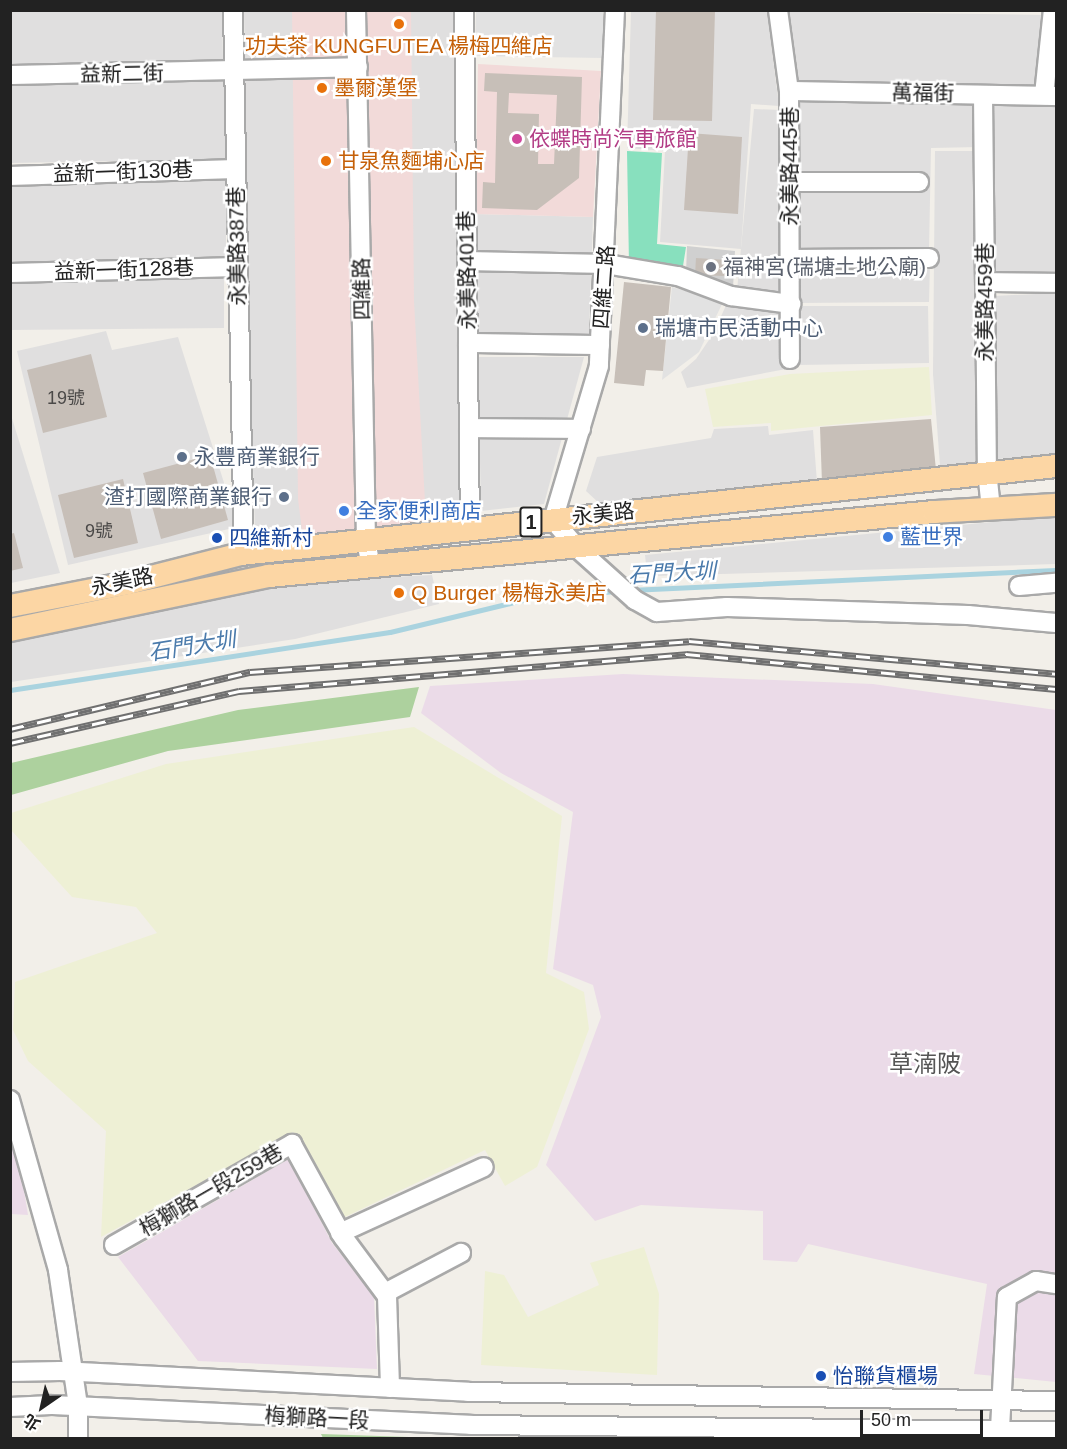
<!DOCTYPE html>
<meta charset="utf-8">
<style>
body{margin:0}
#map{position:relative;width:1067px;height:1449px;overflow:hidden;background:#f2efe9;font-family:Helvetica,"Noto Sans TC",sans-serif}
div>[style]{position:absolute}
.residential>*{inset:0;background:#e0dfdf}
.commercial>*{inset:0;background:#f2dad9}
.industrial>*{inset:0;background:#ebdbe8}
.religious>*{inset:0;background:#d0d0d0}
.farmland>*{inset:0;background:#eef0d5}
.forest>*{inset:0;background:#add19e}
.pitch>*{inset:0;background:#88e0be}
.parking>*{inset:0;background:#e2e2e2}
.stream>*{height:5px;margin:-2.5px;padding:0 2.5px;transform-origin:2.5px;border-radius:2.5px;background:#aad3df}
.building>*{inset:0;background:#c7bfb8}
.roads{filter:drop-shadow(2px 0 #a9a9a9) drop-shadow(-2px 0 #a9a9a9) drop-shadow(0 2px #a9a9a9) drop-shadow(0 -2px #a9a9a9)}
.minor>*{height:18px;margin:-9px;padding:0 9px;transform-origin:9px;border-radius:9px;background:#fff}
.major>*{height:22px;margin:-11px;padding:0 11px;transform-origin:11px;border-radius:11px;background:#fcd6a4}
.rail>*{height:7px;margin-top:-3.5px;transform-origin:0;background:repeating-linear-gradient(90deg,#fff 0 14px,#707070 0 28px);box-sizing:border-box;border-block:2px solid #707070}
.dots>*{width:16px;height:16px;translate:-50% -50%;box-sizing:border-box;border:3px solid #fff;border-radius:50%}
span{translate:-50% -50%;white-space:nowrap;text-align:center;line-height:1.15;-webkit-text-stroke:5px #fff;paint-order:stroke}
.number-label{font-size:18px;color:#4b4948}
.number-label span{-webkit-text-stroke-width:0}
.shield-label span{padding:2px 4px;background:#fff;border:2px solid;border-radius:4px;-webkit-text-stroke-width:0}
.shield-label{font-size:20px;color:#222;font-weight:700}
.food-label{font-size:21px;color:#c56008}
.left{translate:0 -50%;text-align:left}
.street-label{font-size:21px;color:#222}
.hotel-label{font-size:21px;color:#b23c85}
.worship-label{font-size:21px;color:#5b616d}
.service-label{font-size:21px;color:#4e5e75}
.right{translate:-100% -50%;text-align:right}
.shop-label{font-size:21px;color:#366cbe}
.transit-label{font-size:21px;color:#164399}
.water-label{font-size:22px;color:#4a7aab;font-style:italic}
.quarter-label{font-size:24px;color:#555}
.frame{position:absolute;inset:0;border:12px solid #222;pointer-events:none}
.north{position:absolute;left:12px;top:1377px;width:60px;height:60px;-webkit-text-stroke:4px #fff;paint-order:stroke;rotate:214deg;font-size:16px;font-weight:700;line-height:24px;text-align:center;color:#222}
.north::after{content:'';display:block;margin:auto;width:21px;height:27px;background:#222;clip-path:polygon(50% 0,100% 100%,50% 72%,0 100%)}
.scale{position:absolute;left:860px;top:1410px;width:123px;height:27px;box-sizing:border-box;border:3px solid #222;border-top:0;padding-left:8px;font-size:18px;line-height:21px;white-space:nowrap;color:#222;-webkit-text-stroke:4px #fff;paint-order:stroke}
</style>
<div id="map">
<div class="residential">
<i style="clip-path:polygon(10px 11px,222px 11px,223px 63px,11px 65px)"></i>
<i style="clip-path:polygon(244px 11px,336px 11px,337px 60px,245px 62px)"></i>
<i style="clip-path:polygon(375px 11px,457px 11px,462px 513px,382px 521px)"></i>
<i style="clip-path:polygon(631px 11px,767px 11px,779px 106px,751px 104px,741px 249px,660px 242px,665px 151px,627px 148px)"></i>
<i style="clip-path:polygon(785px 11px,1045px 15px,1037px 88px,796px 83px)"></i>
<i style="clip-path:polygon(337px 78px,350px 527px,255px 530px,241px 80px)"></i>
<i style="clip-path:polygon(224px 81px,226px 159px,11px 163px,11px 84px)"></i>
<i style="clip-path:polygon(795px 97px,979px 101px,979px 147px,931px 148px,929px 251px,795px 252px)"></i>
<i style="clip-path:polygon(991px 102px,1056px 107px,1056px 276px,992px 275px)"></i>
<i style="clip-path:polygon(754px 109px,780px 110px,784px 296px,737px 291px)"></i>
<i style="clip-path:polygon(935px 151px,977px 151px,981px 465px,940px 465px,933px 374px)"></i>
<i style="clip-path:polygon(226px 180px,226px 259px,11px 264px,10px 186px)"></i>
<i style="clip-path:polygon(475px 214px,593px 217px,589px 335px,478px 332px)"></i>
<i style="clip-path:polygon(930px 264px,929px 302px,797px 303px,796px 265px)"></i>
<i style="clip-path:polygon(224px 276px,224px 328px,11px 330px,10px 283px)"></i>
<i style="clip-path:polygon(1056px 293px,1056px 455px,998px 459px,994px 296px)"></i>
<i style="clip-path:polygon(728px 301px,782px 309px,786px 369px,687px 388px,681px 372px,696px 359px,713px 334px)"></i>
<i style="clip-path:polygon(797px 306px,928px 306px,929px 363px,797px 365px)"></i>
<i style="clip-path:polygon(106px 331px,112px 350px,178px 337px,238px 527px,68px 565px,17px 351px)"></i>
<i style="clip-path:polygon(478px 357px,584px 357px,544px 504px,481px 511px)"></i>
<i style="clip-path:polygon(10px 412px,60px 573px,11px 583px,10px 583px)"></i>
<i style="clip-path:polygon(768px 426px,769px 435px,813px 430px,817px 482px,599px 503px,586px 491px,597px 457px,711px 438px,714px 429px)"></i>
<i style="clip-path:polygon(1056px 516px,1056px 564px,653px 576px,647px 573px,645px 555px)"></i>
<i style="clip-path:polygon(432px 575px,439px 604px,295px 639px,11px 682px,11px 640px,234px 594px,315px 581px)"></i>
</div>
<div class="commercial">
<i style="clip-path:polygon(292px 11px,411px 11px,414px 301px,426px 520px,303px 538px,298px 499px)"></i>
<i style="clip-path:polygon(478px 64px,601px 71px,593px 217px,475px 214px)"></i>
</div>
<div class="industrial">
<i style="clip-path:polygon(623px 674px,873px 684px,1056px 710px,1056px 1382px,974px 1374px,987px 1284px,808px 1244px,797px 1262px,763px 1260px,763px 1211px,641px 1205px,595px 1221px,546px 1165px,601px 1017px,593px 985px,553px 969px,573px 812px,501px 773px,421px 713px,430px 686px)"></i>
<i style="clip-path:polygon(11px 1111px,28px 1215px,11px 1214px)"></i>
<i style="clip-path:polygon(289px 1159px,332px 1243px,374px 1296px,377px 1369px,198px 1361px,118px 1257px)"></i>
</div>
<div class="religious">
<i style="clip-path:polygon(687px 246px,735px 251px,733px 288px,686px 274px)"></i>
</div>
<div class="farmland">
<i style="clip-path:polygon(929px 367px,932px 415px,771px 431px,771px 423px,713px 427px,705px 389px,790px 374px)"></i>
<i style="clip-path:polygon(414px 727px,562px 816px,546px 973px,584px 992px,589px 1029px,537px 1167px,505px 1186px,485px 1150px,345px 1217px,293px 1132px,101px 1237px,106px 1131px,28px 1061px,13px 1030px,15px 982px,157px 933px,136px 907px,72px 897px,11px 830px,11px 813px,166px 764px)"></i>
<i style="clip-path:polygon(644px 1247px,659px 1294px,657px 1375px,481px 1365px,485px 1271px,504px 1275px,528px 1317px,599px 1285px,590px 1263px)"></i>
</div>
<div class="forest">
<i style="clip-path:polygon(419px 687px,410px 717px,168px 751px,11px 795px,11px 763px,238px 710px)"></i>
<i style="clip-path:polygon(321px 1434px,438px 1438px,323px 1438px)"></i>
</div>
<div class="pitch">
<i style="clip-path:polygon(627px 151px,662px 153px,657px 244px,686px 247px,683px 266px,629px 264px)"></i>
</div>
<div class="parking">
<i style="clip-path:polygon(476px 11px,603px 11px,603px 58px,475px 56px)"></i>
<i style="clip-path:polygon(672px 287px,723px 302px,699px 352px,662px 380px)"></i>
</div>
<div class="stream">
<i style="left:630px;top:590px;width:426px;rotate:-2.7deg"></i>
<i style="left:10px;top:690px;width:384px;rotate:-8.7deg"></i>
<i style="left:390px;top:632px;width:153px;rotate:-13.6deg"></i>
<i style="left:539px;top:596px;width:79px;rotate:-3.6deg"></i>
</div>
<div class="building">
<i style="clip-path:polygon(656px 10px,715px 10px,712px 121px,653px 120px)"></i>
<i style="clip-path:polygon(evenodd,485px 73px,582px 77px,579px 178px,537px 210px,482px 208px,483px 182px,495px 183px,497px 92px,484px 91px,485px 73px,509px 93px,557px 95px,554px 164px,538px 164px,539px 114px,508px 113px,509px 93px)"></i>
<i style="clip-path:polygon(689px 133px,742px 137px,738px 214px,684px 210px)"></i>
<i style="clip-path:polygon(696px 258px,727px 260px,726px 276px,695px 275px)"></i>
<i style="clip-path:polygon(624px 282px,671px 287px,663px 371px,646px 370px,644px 386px,614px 383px)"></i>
<i style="clip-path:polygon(91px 354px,107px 417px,43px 433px,27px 370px)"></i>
<i style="clip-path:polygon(931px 419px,936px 470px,822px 483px,820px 427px)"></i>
<i style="clip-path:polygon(210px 455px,228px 520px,161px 539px,143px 473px)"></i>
<i style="clip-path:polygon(123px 479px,138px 543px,74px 558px,58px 495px)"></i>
<i style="clip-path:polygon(14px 533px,23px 568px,10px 571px,10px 534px)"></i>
</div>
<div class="roads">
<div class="minor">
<i style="left:233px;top:10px;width:543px;rotate:88.84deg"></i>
<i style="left:356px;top:10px;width:531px;rotate:88.92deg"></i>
<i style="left:366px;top:541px;width:25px;rotate:79deg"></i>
<i style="left:464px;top:10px;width:520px;rotate:89.34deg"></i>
<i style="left:615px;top:10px;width:356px;rotate:92.6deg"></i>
<i style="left:599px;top:366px;width:161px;rotate:106.6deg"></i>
<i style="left:553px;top:520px;width:37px;rotate:49deg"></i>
<i style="left:577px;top:548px;width:78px;rotate:41.9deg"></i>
<i style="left:635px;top:600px;width:25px;rotate:29deg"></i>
<i style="left:657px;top:612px;width:70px;rotate:-4.1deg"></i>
<i style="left:727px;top:607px;width:241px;rotate:1.9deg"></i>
<i style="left:968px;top:615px;width:88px;rotate:5.2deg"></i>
<i style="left:778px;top:10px;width:82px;rotate:82.3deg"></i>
<i style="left:789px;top:91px;width:268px;rotate:89.8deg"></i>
<i style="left:10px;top:75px;width:348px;rotate:-1.3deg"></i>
<i style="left:789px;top:91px;width:267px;rotate:1.1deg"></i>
<i style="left:983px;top:95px;width:376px;rotate:89.4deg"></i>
<i style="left:987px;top:471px;width:38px;rotate:84deg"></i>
<i style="left:1044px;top:95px;width:85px;rotate:-84deg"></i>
<i style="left:10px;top:176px;width:225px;rotate:-1.8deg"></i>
<i style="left:790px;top:182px;width:129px"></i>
<i style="left:790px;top:259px;width:139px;rotate:-0.4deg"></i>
<i style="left:467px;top:261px;width:139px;rotate:1.2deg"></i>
<i style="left:606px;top:264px;width:73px;rotate:9.5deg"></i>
<i style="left:678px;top:276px;width:57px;rotate:20.7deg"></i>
<i style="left:731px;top:296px;width:61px;rotate:7.6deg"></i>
<i style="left:10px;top:273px;width:227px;rotate:-1.5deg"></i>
<i style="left:985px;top:282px;width:71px;rotate:0.8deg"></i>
<i style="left:468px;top:343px;width:132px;rotate:0.9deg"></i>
<i style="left:469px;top:428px;width:112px;rotate:0.5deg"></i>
<i style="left:1019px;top:586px;width:37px;rotate:-5deg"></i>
<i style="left:10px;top:1100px;width:177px;rotate:74.2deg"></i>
<i style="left:58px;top:1270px;width:137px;rotate:81.6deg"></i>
<i style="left:78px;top:1406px;width:32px;rotate:90deg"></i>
<i style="left:340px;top:1233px;width:158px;rotate:-24.6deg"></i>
<i style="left:114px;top:1245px;width:205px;rotate:-29.6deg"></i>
<i style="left:292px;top:1144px;width:106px;rotate:61.3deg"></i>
<i style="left:343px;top:1237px;width:74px;rotate:53.3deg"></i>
<i style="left:387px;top:1296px;width:92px;rotate:88.1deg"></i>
<i style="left:385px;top:1293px;width:86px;rotate:-27.8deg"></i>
<i style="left:10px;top:1372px;width:50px;rotate:-1.1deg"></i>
<i style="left:60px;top:1371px;width:409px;rotate:2.9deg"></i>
<i style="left:468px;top:1392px;width:588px;rotate:0.88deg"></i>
<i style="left:10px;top:1407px;width:41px;rotate:-2.8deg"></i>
<i style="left:51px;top:1405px;width:420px;rotate:2.7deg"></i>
<i style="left:471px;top:1425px;width:585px;rotate:0.59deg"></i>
<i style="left:1000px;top:1429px;width:132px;rotate:-87deg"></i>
<i style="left:1007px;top:1297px;width:33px;rotate:-29deg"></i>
<i style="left:1036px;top:1281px;width:20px;rotate:9deg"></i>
</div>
<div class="major">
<i style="left:10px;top:606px;width:120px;rotate:-11deg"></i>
<i style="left:128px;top:583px;width:117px;rotate:-14.4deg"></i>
<i style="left:241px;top:554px;width:820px;rotate:-6.16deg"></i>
<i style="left:10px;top:630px;width:265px;rotate:-11.8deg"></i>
<i style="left:269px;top:576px;width:668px;rotate:-5.5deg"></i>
<i style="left:934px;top:512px;width:122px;rotate:-3.3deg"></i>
</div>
</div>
<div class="rail">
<i style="left:10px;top:729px;width:247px;rotate:-13.4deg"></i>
<i style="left:250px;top:672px;width:440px;rotate:-4deg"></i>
<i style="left:689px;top:641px;width:368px;rotate:5.1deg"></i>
<i style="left:10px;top:743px;width:235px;rotate:-12.8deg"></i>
<i style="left:239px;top:691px;width:449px;rotate:-4.7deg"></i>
<i style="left:686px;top:654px;width:372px;rotate:5.4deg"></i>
</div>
<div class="dots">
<i style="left:399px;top:24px;background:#e8710a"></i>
<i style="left:322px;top:88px;background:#e8710a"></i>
<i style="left:517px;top:139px;background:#d1479c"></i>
<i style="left:326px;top:161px;background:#e8710a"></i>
<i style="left:711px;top:267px;background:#6b7280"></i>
<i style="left:643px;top:328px;background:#5c6f8a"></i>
<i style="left:182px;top:457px;background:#5c6f8a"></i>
<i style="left:284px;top:497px;background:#5c6f8a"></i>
<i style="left:344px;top:511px;background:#3f7fe0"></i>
<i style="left:888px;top:537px;background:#3f7fe0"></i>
<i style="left:217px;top:538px;background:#1a4fb4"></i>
<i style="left:399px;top:593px;background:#e8710a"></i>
<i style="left:821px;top:1376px;background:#1a4fb4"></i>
</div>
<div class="number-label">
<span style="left:66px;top:398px">19號</span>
<span style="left:99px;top:531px">9號</span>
</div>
<div class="shield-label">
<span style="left:531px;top:522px">1</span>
</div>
<div class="food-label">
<span style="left:399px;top:46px">功夫茶 KUNGFUTEA 楊梅四維店</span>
<span class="left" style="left:334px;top:88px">墨爾漢堡</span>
<span class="left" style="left:338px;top:161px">甘泉魚麵埔心店</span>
<span class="left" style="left:411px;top:593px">Q Burger 楊梅永美店</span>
</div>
<div class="street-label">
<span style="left:122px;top:74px;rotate:-1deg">益新二街</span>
<span style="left:923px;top:93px;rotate:1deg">萬福街</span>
<span style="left:790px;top:166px;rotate:-90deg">永美路445巷</span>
<span style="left:123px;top:172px;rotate:-2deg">益新一街130巷</span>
<span style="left:237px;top:246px;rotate:-91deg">永美路387巷</span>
<span style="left:124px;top:270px;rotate:-2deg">益新一街128巷</span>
<span style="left:467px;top:270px;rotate:-91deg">永美路401巷</span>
<span style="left:604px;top:287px;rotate:-86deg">四維二路</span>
<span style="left:362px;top:289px;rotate:-91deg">四維路</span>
<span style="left:985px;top:302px;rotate:-90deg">永美路459巷</span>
<span style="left:603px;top:514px;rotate:-6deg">永美路</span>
<span style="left:122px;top:582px;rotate:-12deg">永美路</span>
<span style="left:211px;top:1190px;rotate:-30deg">梅獅路一段259巷</span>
<span style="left:317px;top:1418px;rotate:3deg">梅獅路一段</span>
</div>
<div class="hotel-label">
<span class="left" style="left:529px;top:139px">依蝶時尚汽車旅館</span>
</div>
<div class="worship-label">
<span class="left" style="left:723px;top:267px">福神宮(瑞塘土地公廟)</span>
</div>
<div class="service-label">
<span class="left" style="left:655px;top:328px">瑞塘市民活動中心</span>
<span class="left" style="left:194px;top:457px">永豐商業銀行</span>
<span class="right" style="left:272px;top:497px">渣打國際商業銀行</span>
</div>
<div class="shop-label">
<span class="left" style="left:356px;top:511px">全家便利商店</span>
<span class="left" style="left:900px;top:537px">藍世界</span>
</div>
<div class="transit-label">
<span class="left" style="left:229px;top:538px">四維新村</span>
<span class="left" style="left:833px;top:1376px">怡聯貨櫃場</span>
</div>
<div class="water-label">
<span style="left:672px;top:573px;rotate:-3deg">石門大圳</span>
<span style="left:192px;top:646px;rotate:-9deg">石門大圳</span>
</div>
<div class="quarter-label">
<span style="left:925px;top:1064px">草湳陂</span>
</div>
<div class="frame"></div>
<div class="north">北</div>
<div class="scale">50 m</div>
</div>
